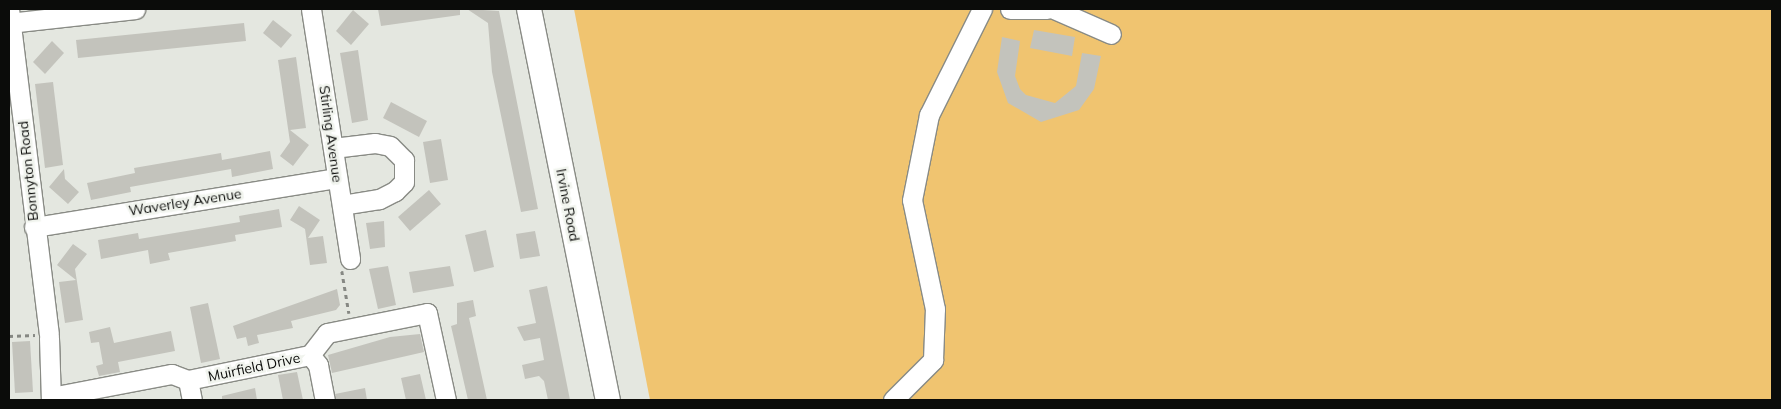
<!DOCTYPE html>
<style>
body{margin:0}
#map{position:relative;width:1781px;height:409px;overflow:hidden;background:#e4e7e0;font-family:Mulish,sans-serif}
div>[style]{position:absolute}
.green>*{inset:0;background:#f0c470}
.building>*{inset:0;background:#c3c3bc}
.path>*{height:2.5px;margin-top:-1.25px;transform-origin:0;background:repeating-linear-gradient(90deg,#868883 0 4px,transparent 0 8px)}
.roads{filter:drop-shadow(1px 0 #898b85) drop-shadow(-1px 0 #898b85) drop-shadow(0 1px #898b85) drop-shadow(0 -1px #898b85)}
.minor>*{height:19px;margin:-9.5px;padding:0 9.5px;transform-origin:9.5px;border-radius:9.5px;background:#fff}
.major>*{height:24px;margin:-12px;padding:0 12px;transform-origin:12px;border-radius:12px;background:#fff}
span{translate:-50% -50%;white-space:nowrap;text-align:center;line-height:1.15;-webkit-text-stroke:5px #f1f4ee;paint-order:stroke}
.street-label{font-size:14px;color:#0b0c0a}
.frame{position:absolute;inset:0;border:10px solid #0b0c0a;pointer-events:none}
</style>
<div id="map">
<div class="green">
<i style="clip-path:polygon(574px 9px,1772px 9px,1772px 400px,650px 400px)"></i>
</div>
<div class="building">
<i style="clip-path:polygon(378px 9px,460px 9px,460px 15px,381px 26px)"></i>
<i style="clip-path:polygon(467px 9px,499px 11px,538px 209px,521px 212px,492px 72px,488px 23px)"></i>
<i style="clip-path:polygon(353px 10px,369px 24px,351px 45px,336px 31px)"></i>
<i style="clip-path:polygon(273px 20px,292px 35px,281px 48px,263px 33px)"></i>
<i style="clip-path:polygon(244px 23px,246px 41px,78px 58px,76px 40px)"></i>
<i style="clip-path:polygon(1034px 30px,1075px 37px,1072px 56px,1030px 48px)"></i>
<i style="clip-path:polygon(1002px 37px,1020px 41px,1015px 76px,1020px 89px,1026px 95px,1055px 103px,1076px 86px,1082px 53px,1101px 56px,1094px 89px,1079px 110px,1041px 122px,1008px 103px,997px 72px)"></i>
<i style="clip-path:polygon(52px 41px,64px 53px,45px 74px,33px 62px)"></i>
<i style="clip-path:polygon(358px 50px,368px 120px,352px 123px,340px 53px)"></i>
<i style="clip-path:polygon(296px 57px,306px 128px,290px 130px,309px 145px,293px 166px,280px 156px,290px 142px,278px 60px)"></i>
<i style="clip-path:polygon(53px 82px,63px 165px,45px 168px,35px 84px)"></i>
<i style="clip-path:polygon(391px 102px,427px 121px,419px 137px,383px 118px)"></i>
<i style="clip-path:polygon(441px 139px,448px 180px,430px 183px,423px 142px)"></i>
<i style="clip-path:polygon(270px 151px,273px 169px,232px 177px,231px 169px,130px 187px,131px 192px,91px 200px,87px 183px,135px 173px,134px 168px,221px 153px,222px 160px)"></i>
<i style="clip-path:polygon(64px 169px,65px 179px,79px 192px,68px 204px,49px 187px)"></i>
<i style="clip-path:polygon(429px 190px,441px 204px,410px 231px,398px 217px)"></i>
<i style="clip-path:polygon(299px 206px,320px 220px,308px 238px,323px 236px,327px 263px,310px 265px,305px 229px,290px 220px)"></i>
<i style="clip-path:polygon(279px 209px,282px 227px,235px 235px,236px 241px,168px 253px,170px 260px,150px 264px,148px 250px,101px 259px,98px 240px,138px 233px,139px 239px,240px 222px,239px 216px)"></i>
<i style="clip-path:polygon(384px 221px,385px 247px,370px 249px,366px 223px)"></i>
<i style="clip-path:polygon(486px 230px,494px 267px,474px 272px,465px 235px)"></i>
<i style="clip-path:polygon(535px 231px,540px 256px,520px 259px,516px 234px)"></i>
<i style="clip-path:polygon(73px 244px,87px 254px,75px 269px,83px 320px,65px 323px,59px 282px,76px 280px,57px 265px)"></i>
<i style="clip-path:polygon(388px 266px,396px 305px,378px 309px,369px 269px)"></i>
<i style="clip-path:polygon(450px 266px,454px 286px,413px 293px,409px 272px)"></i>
<i style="clip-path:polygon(547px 286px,554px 320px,570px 400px,548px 400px,544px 381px,539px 376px,525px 379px,522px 365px,544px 360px,540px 338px,524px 341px,517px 327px,536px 323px,529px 290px)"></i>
<i style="clip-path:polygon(337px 289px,340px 305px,336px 310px,291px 321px,293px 328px,257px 335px,259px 343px,248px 346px,246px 337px,237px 339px,233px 326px)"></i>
<i style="clip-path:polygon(473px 300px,476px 316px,469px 318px,487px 400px,468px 400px,451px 326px,457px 324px,457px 303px)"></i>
<i style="clip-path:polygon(208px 303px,220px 359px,201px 363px,190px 307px)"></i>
<i style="clip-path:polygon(110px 327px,114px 343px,171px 331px,175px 351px,118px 362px,120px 372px,99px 376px,96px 366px,103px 364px,99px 342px,91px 343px,89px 332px)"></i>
<i style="clip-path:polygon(420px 334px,424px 352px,332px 373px,328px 355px,390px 337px)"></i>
<i style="clip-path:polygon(30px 341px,33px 392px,15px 393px,12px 342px)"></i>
<i style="clip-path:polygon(297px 372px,303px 400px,283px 400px,278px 375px)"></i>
<i style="clip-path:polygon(420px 374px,426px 400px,406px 400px,401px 378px)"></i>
<i style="clip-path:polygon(255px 388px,257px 400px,222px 400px,222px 396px)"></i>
<i style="clip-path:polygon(365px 388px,367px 400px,336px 400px,335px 394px)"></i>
</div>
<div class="path">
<i style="left:342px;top:271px;width:43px;rotate:80.5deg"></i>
<i style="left:9px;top:336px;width:26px;rotate:-2deg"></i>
</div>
<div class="roads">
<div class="minor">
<i style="left:9px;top:9px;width:327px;rotate:83deg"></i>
<i style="left:311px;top:9px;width:253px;rotate:81.1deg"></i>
<i style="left:1010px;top:9px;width:37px"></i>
<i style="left:1054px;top:9px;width:62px;rotate:23.7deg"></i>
<i style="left:9px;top:23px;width:127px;rotate:-6.3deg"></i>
<i style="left:333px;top:148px;width:42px;rotate:-6.8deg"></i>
<i style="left:375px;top:143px;width:15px;rotate:11deg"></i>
<i style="left:390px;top:146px;width:20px;rotate:45deg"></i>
<i style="left:404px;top:160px;width:22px;rotate:90deg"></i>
<i style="left:404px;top:182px;width:13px;rotate:135deg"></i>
<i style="left:395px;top:191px;width:18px;rotate:153deg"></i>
<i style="left:379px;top:199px;width:37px;rotate:171deg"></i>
<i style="left:34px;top:227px;width:307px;rotate:-9.2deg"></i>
<i style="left:49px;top:338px;width:62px;rotate:88.2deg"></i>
<i style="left:310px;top:355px;width:13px;rotate:51deg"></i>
<i style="left:318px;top:365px;width:36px;rotate:79deg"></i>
<i style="left:188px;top:380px;width:125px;rotate:-11.6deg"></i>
<i style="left:310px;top:355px;width:28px;rotate:-52deg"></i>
<i style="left:327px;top:333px;width:102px;rotate:-11.3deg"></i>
<i style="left:427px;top:313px;width:89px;rotate:77.7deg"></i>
<i style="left:51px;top:397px;width:123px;rotate:-10.8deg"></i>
<i style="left:172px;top:374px;width:17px;rotate:21deg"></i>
<i style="left:188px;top:380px;width:20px;rotate:79deg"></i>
<i style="left:893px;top:400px;width:57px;rotate:-45deg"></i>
<i style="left:933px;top:360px;width:51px;rotate:-87.8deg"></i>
<i style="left:935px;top:309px;width:111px;rotate:-101.9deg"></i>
<i style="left:912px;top:200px;width:87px;rotate:-78.7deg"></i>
<i style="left:929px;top:115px;width:119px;rotate:-63.4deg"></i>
</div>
<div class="major">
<i style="left:529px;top:9px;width:399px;rotate:78.6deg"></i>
</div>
</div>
<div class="street-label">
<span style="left:331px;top:134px;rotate:82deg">Stirling Avenue</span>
<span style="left:28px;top:171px;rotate:-96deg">Bonnyton Road</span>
<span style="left:185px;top:202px;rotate:-9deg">Waverley Avenue</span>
<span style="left:568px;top:205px;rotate:79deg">Irvine Road</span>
<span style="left:254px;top:367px;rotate:-12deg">Muirfield Drive</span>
</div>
<div class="frame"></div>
</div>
